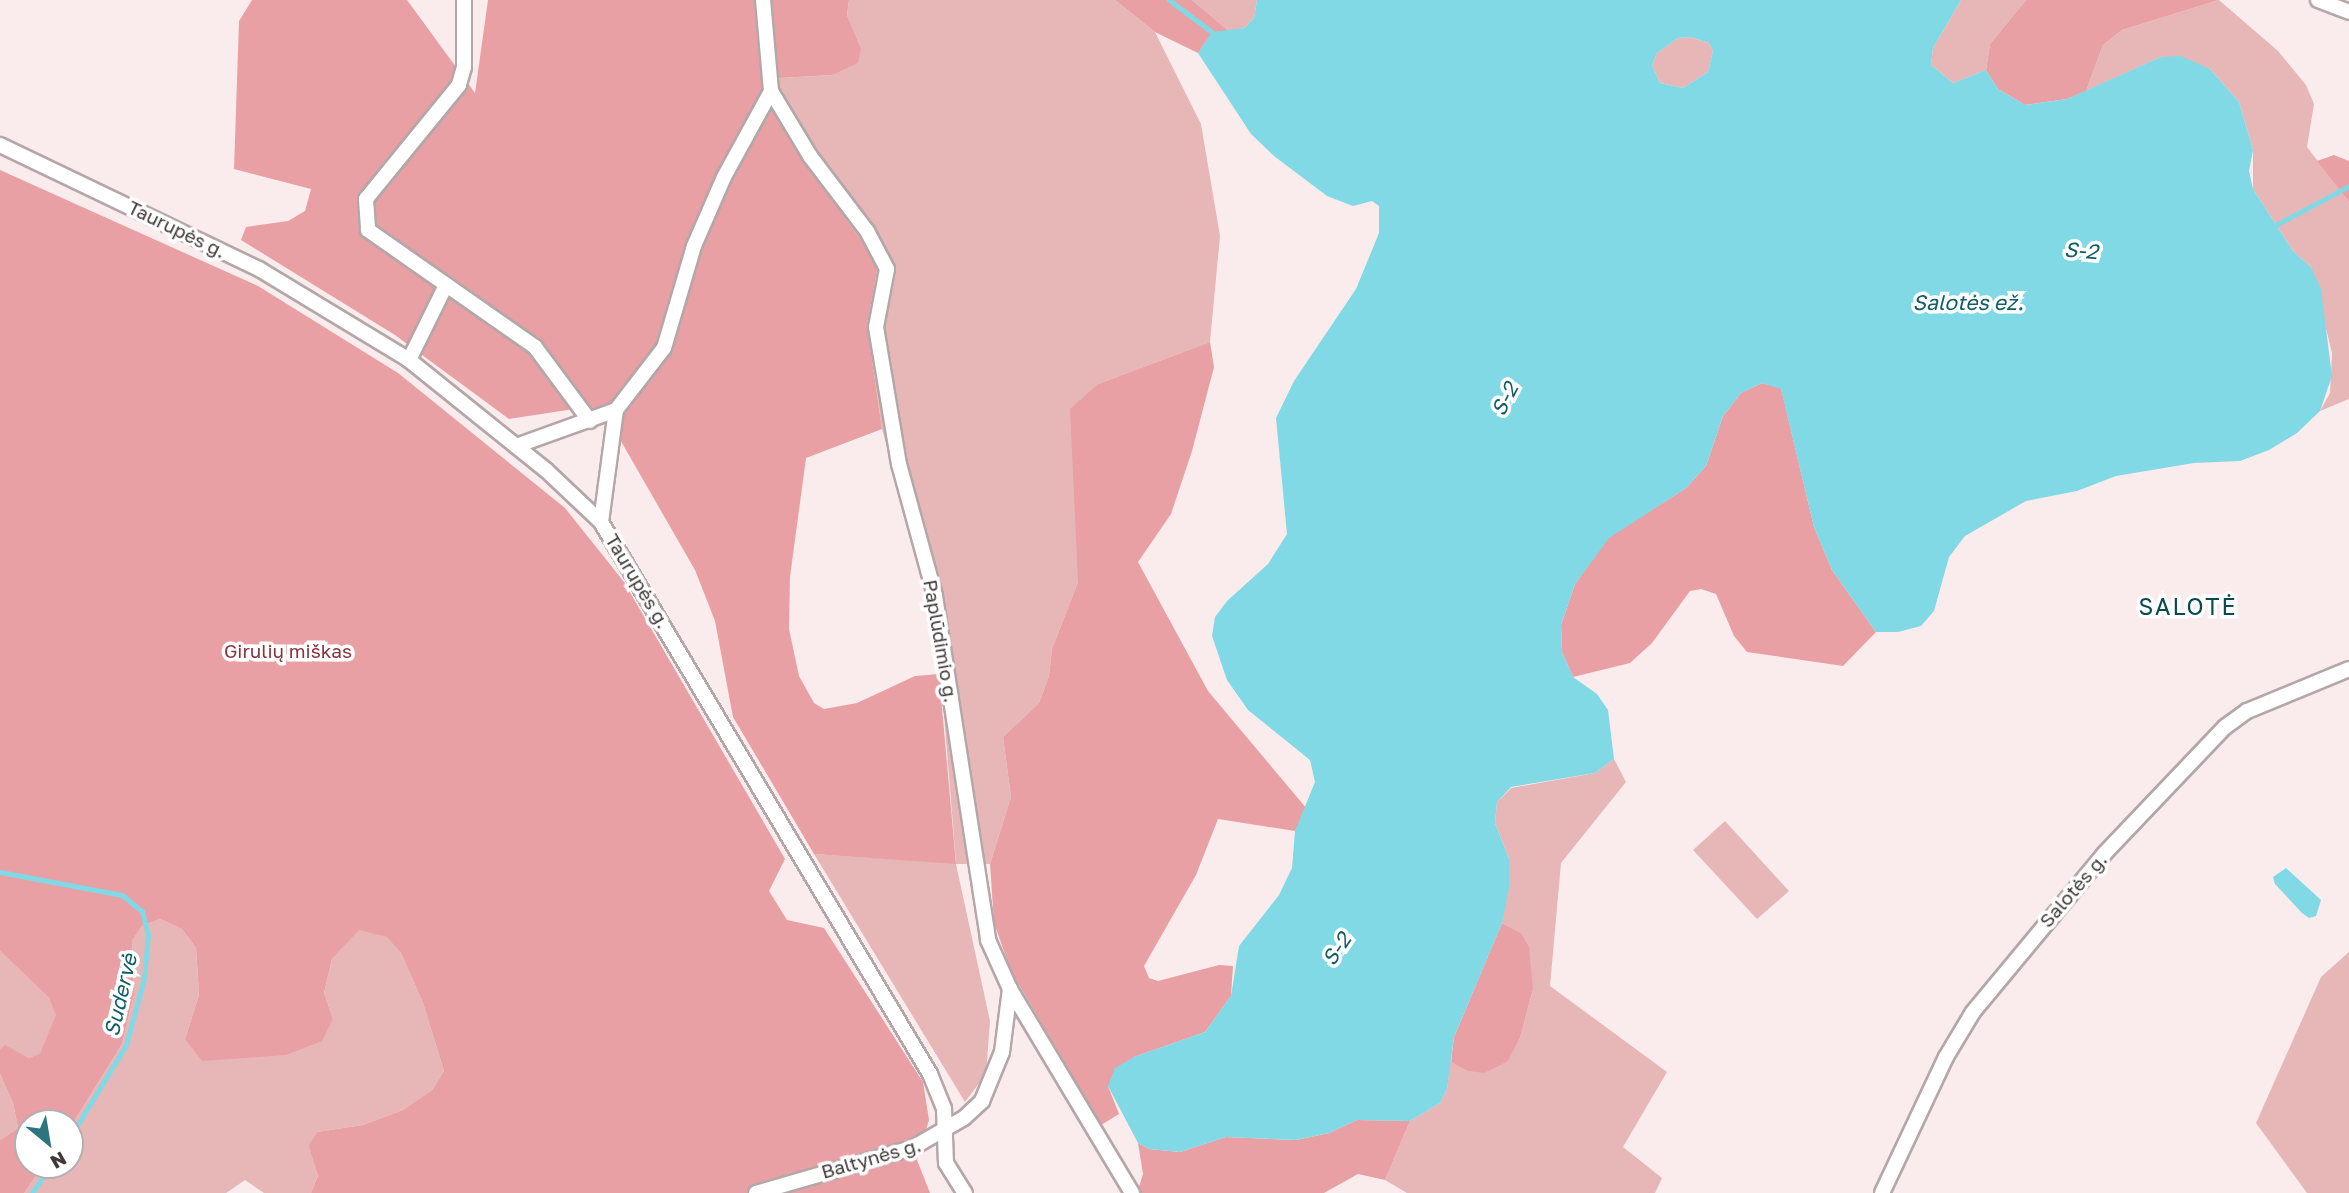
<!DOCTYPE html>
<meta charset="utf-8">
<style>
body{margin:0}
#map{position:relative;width:2349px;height:1193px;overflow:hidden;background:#faecec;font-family:"Golos Text",sans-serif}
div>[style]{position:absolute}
.green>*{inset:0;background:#e7b7b8}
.forest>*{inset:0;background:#e9a0a4}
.water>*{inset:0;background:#80d9e5}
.stream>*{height:5px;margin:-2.5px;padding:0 2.5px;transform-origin:2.5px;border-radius:2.5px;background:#80d9e5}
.roads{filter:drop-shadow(2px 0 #b4a7a7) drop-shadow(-2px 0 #b4a7a7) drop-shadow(0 2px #b4a7a7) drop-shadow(0 -2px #b4a7a7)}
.minor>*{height:14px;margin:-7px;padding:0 7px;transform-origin:7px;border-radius:7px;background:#fff}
span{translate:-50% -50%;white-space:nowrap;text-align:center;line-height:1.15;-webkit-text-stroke:7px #fff;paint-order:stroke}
.street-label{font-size:19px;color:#3f3939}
.park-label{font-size:19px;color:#88333d}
.water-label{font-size:21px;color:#105d66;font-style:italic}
.quarter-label{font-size:23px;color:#094950;letter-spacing:2px}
.north{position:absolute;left:14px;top:1109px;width:70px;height:70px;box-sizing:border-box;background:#fff;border:2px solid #b2b0b0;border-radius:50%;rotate:150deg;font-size:19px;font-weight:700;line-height:28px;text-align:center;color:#3f3939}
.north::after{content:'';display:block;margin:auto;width:24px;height:32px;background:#2c757e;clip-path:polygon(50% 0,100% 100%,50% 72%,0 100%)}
</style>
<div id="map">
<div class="green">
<i style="clip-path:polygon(849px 0,1115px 0,1155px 32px,1201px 124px,1220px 236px,1210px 342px,1098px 384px,1078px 582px,1052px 649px,1049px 676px,1039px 703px,1003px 737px,1011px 797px,990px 864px,956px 864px,990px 1021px,986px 1074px,965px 1102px,814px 854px,956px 863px,943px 702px,925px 584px,882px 429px,867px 325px,877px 271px,873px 256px,805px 164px,764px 96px,765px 88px,780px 78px,832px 75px,861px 48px,847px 15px)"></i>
<i style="clip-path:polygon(1192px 0,1257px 0,1254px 18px,1244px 28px,1229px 31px)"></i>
<i style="clip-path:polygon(1961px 0,2026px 0,1990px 44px,1986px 70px,1953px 83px,1931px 65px,1933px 48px)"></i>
<i style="clip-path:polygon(2219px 0,2278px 51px,2306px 85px,2314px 104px,2307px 147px,2349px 202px,2349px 399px,2320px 411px,2330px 393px,2332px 353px,2311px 267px,2293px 251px,2253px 189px,2253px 150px,2239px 102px,2210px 69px,2161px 57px,2086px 91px,2103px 45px,2122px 30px)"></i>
<i style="clip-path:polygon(1690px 37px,1709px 43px,1713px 51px,1708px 72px,1683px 88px,1660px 83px,1652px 65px,1657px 53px,1678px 38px)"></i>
<i style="clip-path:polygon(1614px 759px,1626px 782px,1561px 863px,1550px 986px,1667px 1072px,1623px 1147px,1662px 1178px,1655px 1193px,1407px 1193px,1385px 1180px,1410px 1121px,1440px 1103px,1447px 1089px,1450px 1062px,1485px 1073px,1508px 1060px,1520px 1038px,1533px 989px,1521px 933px,1502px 923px,1509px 859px,1495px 823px,1497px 802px,1511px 788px,1595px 773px)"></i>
<i style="clip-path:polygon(1725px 821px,1789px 891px,1757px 919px,1693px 850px)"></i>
<i style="clip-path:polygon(160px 919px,182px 929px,196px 948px,199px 995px,185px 1039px,333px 1019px,324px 993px,332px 959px,359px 929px,386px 937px,401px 953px,423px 1003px,444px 1071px,432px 1090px,403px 1110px,363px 1125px,317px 1132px,310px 1146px,318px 1176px,311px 1193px,264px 1193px,245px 1180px,226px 1193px,24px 1193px,44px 1165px,70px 1165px,70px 1128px,122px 1044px,134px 995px,132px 941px,142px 926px)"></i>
<i style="clip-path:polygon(0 951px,49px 998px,57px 1015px,40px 1053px,29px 1058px,5px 1046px,0 1049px)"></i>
<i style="clip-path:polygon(2349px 952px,2349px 1193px,2307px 1193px,2256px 1123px,2321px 977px)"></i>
<i style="clip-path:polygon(0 1074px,13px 1103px,18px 1128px,0 1140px)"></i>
</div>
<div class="forest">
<i style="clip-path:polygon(252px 0,407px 0,475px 93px,488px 0,849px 0,847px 15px,861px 48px,858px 63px,832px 75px,780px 78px,765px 88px,764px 95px,805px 164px,873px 256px,877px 271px,867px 325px,882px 429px,806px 458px,790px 577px,789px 629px,799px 676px,814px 703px,824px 709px,857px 703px,915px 676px,939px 674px,956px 864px,814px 854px,733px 717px,715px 621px,695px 570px,607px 417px,580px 408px,509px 419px,395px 335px,241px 240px,246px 227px,288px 221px,305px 211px,311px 189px,234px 169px,239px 21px)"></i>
<i style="clip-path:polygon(1115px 0,1192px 0,1229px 31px,1212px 33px,1198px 53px,1155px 32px)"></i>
<i style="clip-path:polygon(2026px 0,2219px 0,2122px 30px,2103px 45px,2086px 91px,2067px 99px,2025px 105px,1998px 89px,1986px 70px,1990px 44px)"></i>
<i style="clip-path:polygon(2334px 155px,2349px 161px,2349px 202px,2317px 161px)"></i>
<i style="clip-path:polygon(0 170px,258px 286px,398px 373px,565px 508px,624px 582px,785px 859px,769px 891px,787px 920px,824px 928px,923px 1082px,929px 1120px,917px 1160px,930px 1193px,311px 1193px,318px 1176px,309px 1146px,317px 1132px,363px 1125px,403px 1110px,432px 1090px,444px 1071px,423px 1003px,401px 953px,386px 937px,359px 930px,332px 959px,324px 993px,333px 1019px,322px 1041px,286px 1055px,202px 1061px,185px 1039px,199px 995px,196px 948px,182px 929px,160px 919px,142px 926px,132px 941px,134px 995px,122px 1044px,70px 1128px,70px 1123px,28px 1123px,28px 1165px,44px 1165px,24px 1193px,0 1193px,0 1140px,18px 1128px,13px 1103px,0 1074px,0 1049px,5px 1045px,29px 1058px,40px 1053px,56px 1015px,49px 998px,0 951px)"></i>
<i style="clip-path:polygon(1210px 342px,1214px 367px,1192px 451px,1171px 514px,1138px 562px,1208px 691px,1307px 809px,1295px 831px,1218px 819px,1196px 875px,1144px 966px,1149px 978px,1158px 981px,1219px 965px,1233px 966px,1231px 996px,1205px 1032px,1134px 1057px,1108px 1086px,1119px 1114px,1101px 1125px,1011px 971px,994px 923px,990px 864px,1011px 797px,1003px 737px,1039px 703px,1049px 676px,1052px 649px,1078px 582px,1070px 409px,1098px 384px)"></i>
<i style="clip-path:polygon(1762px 383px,1781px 388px,1814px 527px,1832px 570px,1876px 632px,1843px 666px,1747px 652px,1734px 636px,1716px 594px,1701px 589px,1690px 591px,1652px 643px,1630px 663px,1573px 677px,1562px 652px,1561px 625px,1575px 584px,1608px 538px,1686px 488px,1706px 466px,1723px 416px,1741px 393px)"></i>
<i style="clip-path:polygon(1502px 923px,1521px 933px,1529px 947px,1533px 989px,1520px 1038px,1508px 1061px,1485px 1073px,1468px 1071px,1451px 1062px,1454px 1037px)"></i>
<i style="clip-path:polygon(1357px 1120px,1410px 1121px,1385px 1180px,1358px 1174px,1324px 1193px,1137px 1193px,1143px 1174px,1138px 1143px,1149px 1149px,1180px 1152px,1226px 1137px,1296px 1140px,1329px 1133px)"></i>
</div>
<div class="water">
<i style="clip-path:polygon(evenodd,1257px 0,1961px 0,1933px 48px,1931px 65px,1953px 83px,1986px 70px,1998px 89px,2025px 105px,2067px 99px,2161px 57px,2181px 56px,2210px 69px,2239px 102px,2253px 150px,2249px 171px,2253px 189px,2293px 251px,2311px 267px,2321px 289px,2332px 376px,2320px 411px,2297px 433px,2269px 450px,2240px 461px,2194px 463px,2116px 476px,2077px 491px,2026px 501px,1965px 536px,1949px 557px,1934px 611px,1921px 626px,1898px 632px,1876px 632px,1832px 570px,1814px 527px,1781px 389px,1762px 383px,1741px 393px,1723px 416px,1706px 466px,1686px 488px,1609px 538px,1575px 584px,1561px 625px,1562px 652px,1573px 677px,1597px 694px,1608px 710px,1614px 759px,1595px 773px,1511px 787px,1497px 802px,1495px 823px,1509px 859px,1509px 888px,1502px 923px,1454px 1037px,1447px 1089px,1440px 1103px,1410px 1121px,1357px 1120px,1329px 1133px,1296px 1140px,1226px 1137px,1180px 1152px,1149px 1149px,1138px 1143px,1108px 1086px,1115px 1068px,1134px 1057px,1205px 1032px,1231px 996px,1239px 946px,1279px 895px,1292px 868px,1295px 831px,1315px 782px,1310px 760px,1248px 710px,1227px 680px,1212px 636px,1215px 617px,1227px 601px,1268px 564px,1287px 534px,1276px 418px,1294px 381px,1356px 289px,1379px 233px,1379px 206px,1372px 201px,1353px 206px,1327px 196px,1274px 156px,1251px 134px,1198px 53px,1212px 32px,1244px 28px,1254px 18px,1257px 0,1690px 37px,1709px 43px,1713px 51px,1708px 72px,1683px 88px,1660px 83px,1652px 65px,1657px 53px,1678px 38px,1690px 37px)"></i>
<i style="clip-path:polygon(2286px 868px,2321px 900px,2316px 916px,2309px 918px,2302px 913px,2275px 884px,2273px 877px)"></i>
</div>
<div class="stream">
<i style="left:1169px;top:0;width:54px;rotate:36.7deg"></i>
<i style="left:2270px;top:228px;width:89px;rotate:-28deg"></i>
<i style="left:0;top:872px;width:124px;rotate:10.7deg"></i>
<i style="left:122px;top:895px;width:26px;rotate:39deg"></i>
<i style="left:142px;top:911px;width:25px;rotate:76deg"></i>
<i style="left:148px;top:935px;width:43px;rotate:95.3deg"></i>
<i style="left:144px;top:978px;width:69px;rotate:105deg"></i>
<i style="left:126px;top:1045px;width:108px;rotate:121.3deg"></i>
<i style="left:32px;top:1193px;width:34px;rotate:-56deg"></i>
</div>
<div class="roads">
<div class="minor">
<i style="left:464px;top:0;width:67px;rotate:90deg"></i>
<i style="left:464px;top:67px;width:19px;rotate:106deg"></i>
<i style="left:459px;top:85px;width:147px;rotate:129.2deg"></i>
<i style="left:366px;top:199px;width:31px;rotate:86deg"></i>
<i style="left:368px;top:230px;width:204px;rotate:35deg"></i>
<i style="left:535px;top:347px;width:92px;rotate:53.4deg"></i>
<i style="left:2318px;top:0;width:33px;rotate:21deg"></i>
<i style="left:771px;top:91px;width:76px;rotate:59deg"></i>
<i style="left:810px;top:156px;width:94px;rotate:52.8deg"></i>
<i style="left:867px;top:231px;width:43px;rotate:62.2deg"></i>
<i style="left:887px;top:269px;width:59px;rotate:100.7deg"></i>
<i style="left:876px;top:327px;width:139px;rotate:80.5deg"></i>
<i style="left:899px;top:464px;width:137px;rotate:74.7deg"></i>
<i style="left:935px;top:596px;width:348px;rotate:81.2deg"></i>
<i style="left:988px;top:940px;width:54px;rotate:65.8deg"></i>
<i style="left:1010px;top:989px;width:238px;rotate:59.1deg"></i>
<i style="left:0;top:145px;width:287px;rotate:25.6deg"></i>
<i style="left:259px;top:269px;width:175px;rotate:31.2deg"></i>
<i style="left:409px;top:360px;width:176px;rotate:38.8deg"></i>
<i style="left:546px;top:470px;width:76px;rotate:43.4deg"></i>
<i style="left:601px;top:522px;width:643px;rotate:59.2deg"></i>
<i style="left:930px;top:1074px;width:38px;rotate:68deg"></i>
<i style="left:944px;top:1109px;width:54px;rotate:87.9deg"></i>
<i style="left:946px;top:1163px;width:36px;rotate:58deg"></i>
<i style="left:409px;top:360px;width:84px;rotate:-63.7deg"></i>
<i style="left:516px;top:446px;width:106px;rotate:-19.8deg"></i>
<i style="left:601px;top:522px;width:113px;rotate:-82.4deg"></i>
<i style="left:616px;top:410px;width:78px;rotate:-52.3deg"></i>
<i style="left:664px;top:348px;width:106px;rotate:-73.6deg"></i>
<i style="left:694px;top:246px;width:75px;rotate:-66.5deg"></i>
<i style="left:724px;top:177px;width:98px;rotate:-61.3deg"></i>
<i style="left:771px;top:91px;width:91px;rotate:-95deg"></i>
<i style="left:756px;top:1193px;width:162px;rotate:-16.1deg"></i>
<i style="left:912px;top:1148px;width:60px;rotate:-30deg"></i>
<i style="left:964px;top:1118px;width:25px;rotate:-43deg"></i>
<i style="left:982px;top:1101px;width:53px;rotate:-67.8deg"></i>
<i style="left:1002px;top:1052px;width:64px;rotate:-82.8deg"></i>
<i style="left:1882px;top:1193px;width:150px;rotate:-64.8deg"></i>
<i style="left:1946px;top:1057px;width:52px;rotate:-59deg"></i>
<i style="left:1973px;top:1012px;width:205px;rotate:-50.3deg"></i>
<i style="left:2104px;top:854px;width:175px;rotate:-46.4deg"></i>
<i style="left:2225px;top:727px;width:27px;rotate:-36deg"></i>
<i style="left:2247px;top:711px;width:110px;rotate:-22.4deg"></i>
</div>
</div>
<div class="street-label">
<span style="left:177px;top:229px;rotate:26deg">Taurupės g.</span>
<span style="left:638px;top:581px;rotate:59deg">Taurupės g.</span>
<span style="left:941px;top:641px;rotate:80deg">Paplūdimio g.</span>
<span style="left:2073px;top:890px;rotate:-49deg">Salotės g.</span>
<span style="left:871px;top:1158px;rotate:-16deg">Baltynės g.</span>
</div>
<div class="park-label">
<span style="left:288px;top:651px">Girulių miškas</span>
</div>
<div class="water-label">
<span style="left:2081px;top:250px;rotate:5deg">S-2</span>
<span style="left:1968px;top:302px">Salotės ež.</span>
<span style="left:1504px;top:399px;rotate:-63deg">S-2</span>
<span style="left:1336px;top:949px;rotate:-56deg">S-2</span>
<span style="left:120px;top:995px;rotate:-77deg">Sudervė</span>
</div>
<div class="quarter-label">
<span style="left:2188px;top:606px">SALOTĖ</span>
</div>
<div class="north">N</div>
</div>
